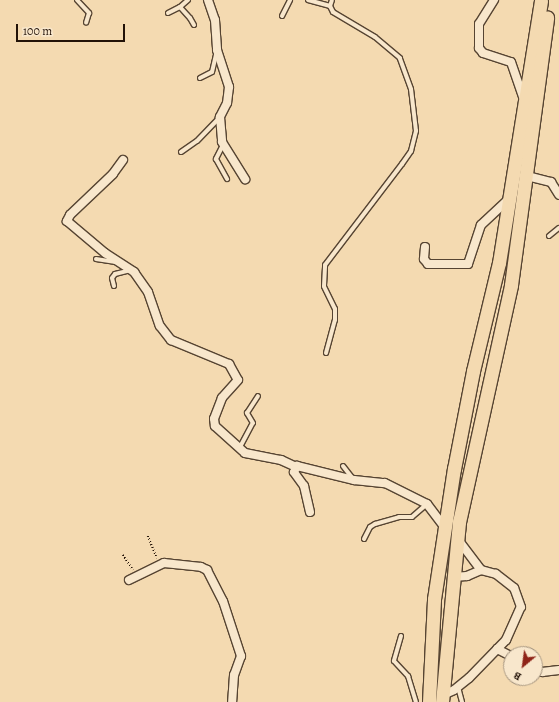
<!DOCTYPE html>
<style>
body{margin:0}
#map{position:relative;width:559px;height:702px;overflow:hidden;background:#f4dab1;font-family:Alegreya,serif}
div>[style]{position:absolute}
.path>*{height:1.5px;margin-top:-0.75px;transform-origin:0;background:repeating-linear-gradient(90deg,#221207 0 1px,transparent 0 3px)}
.roads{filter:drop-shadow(1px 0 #564432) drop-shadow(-1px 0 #564432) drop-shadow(0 1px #564432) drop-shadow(0 -1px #564432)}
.service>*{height:4px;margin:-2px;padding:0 2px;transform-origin:2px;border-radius:2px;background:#f8e7cc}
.minor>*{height:8px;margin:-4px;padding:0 4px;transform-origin:4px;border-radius:4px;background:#f8e7cc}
.trunk>*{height:13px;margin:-6.5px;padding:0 6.5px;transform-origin:6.5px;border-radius:6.5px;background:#f4dab1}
span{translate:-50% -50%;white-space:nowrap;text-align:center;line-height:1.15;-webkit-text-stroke:3px #f8e7cc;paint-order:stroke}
.north{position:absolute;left:503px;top:646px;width:40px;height:40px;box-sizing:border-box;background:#f8e7cc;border:1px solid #a2927d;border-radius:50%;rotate:209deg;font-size:11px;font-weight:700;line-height:16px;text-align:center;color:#221207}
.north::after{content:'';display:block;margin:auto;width:14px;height:18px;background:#8f2418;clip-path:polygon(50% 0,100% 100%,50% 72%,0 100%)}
.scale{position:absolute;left:16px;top:24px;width:109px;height:18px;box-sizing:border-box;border:2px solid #221207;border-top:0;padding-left:5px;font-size:12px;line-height:14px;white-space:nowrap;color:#221207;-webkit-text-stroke:3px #f8e7cc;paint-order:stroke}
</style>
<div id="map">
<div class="path">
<i style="left:148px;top:536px;width:24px;rotate:68deg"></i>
<i style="left:123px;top:555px;width:18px;rotate:56deg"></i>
</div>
<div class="roads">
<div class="service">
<i style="left:77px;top:0;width:18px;rotate:47deg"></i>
<i style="left:89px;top:13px;width:10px;rotate:107deg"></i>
<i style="left:188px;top:0;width:11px;rotate:139deg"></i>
<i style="left:180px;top:7px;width:15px;rotate:48deg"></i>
<i style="left:190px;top:18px;width:8px;rotate:60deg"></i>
<i style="left:308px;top:0;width:23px;rotate:15deg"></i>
<i style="left:168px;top:13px;width:13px;rotate:-27deg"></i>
<i style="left:282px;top:16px;width:18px;rotate:-63deg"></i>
<i style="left:200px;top:78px;width:13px;rotate:-27deg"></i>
<i style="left:212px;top:72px;width:18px;rotate:-77deg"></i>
<i style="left:223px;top:145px;width:16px;rotate:117deg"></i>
<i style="left:216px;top:159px;width:23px;rotate:61deg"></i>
<i style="left:181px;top:152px;width:19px;rotate:-35deg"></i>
<i style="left:197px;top:141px;width:33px;rotate:-46deg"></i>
<i style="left:549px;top:236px;width:13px;rotate:-39deg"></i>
<i style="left:96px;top:259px;width:20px;rotate:9deg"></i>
<i style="left:114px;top:286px;width:8px;rotate:-104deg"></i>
<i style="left:112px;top:278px;width:5px;rotate:-53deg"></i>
<i style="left:115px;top:274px;width:16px;rotate:-14deg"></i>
<i style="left:326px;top:353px;width:34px;rotate:-75deg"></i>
<i style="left:335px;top:320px;width:11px;rotate:-90deg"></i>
<i style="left:335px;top:309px;width:25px;rotate:-116deg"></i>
<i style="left:324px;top:286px;width:21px;rotate:-87deg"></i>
<i style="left:325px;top:265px;width:127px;rotate:-52.7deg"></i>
<i style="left:402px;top:164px;width:16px;rotate:-55deg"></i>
<i style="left:411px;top:151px;width:21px;rotate:-76deg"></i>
<i style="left:416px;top:131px;width:42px;rotate:-96.8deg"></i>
<i style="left:411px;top:89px;width:33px;rotate:-110deg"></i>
<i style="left:400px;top:58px;width:33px;rotate:-140deg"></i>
<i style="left:375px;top:37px;width:49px;rotate:-149.2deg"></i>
<i style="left:333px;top:12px;width:7px;rotate:-117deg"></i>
<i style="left:330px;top:6px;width:6px;rotate:-72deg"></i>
<i style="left:240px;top:447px;width:27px;rotate:-62deg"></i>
<i style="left:253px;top:423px;width:12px;rotate:-121deg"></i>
<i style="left:247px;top:413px;width:20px;rotate:-57deg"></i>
<i style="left:343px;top:466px;width:18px;rotate:52deg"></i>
<i style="left:364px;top:539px;width:13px;rotate:-63deg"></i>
<i style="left:370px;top:527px;width:6px;rotate:-31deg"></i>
<i style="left:375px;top:524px;width:25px;rotate:-16deg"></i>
<i style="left:399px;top:517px;width:13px"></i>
<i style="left:412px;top:517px;width:20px;rotate:-41deg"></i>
<i style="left:401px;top:636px;width:26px;rotate:106deg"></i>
<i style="left:394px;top:661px;width:21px;rotate:47deg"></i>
<i style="left:408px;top:676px;width:27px;rotate:73deg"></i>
<i style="left:458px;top:687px;width:16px;rotate:75deg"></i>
</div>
<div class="minor">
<i style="left:208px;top:0;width:21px;rotate:71deg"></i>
<i style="left:215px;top:20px;width:30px;rotate:86deg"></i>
<i style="left:217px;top:50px;width:39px;rotate:72deg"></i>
<i style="left:229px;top:87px;width:16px;rotate:97deg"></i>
<i style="left:227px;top:103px;width:16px;rotate:117deg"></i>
<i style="left:220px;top:117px;width:25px;rotate:85deg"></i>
<i style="left:222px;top:142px;width:44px;rotate:58.1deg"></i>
<i style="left:494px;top:0;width:28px;rotate:122deg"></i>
<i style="left:479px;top:24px;width:24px;rotate:90deg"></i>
<i style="left:479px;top:48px;width:6px;rotate:51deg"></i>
<i style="left:483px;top:53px;width:29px;rotate:18deg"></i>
<i style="left:511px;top:62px;width:37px;rotate:71deg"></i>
<i style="left:123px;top:160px;width:17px;rotate:126deg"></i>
<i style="left:113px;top:174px;width:59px;rotate:136.4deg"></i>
<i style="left:70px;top:215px;width:7px;rotate:117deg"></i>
<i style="left:67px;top:221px;width:50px;rotate:40.1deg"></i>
<i style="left:105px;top:253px;width:35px;rotate:33deg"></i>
<i style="left:134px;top:272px;width:24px;rotate:55deg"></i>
<i style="left:148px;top:292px;width:36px;rotate:71deg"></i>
<i style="left:160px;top:326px;width:18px;rotate:52deg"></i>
<i style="left:171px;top:340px;width:63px;rotate:22.5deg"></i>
<i style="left:229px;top:364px;width:18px;rotate:61deg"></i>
<i style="left:238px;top:380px;width:24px;rotate:132deg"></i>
<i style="left:222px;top:398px;width:22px;rotate:111deg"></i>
<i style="left:214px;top:419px;width:7px;rotate:82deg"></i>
<i style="left:215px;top:426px;width:40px;rotate:42deg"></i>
<i style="left:245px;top:453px;width:37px;rotate:11deg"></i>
<i style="left:281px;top:460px;width:17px;rotate:25deg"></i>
<i style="left:527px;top:176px;width:25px;rotate:14deg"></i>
<i style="left:551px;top:182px;width:15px;rotate:58deg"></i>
<i style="left:425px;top:247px;width:12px;rotate:95deg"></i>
<i style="left:424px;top:259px;width:6px;rotate:51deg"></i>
<i style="left:428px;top:264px;width:40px"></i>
<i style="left:468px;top:264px;width:41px;rotate:-71.6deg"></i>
<i style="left:481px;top:225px;width:37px;rotate:-43deg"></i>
<i style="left:310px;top:512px;width:27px;rotate:-103deg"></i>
<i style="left:304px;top:486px;width:17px;rotate:-126deg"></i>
<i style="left:294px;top:472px;width:7px;rotate:-63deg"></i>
<i style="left:297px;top:466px;width:59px;rotate:13.8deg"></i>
<i style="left:354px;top:480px;width:31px;rotate:6deg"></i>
<i style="left:385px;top:483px;width:47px;rotate:26.6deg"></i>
<i style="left:427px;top:504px;width:30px;rotate:53deg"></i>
<i style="left:453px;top:577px;width:14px;rotate:-4deg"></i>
<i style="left:467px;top:576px;width:15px;rotate:-23deg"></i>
<i style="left:129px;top:580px;width:39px;rotate:-26deg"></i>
<i style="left:164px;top:563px;width:37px;rotate:6deg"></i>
<i style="left:201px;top:567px;width:7px;rotate:27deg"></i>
<i style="left:207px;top:570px;width:35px;rotate:63deg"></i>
<i style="left:223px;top:601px;width:58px;rotate:71.9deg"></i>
<i style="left:241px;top:656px;width:20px;rotate:110deg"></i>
<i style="left:234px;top:675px;width:27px;rotate:94deg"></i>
<i style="left:497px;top:649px;width:16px;rotate:27deg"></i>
<i style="left:535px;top:669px;width:8px;rotate:23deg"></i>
<i style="left:542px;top:672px;width:17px;rotate:-7deg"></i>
<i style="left:443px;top:695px;width:12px;rotate:-24deg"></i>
<i style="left:454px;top:690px;width:19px;rotate:-39deg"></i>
<i style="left:469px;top:678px;width:53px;rotate:-45.8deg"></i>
<i style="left:506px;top:640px;width:36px;rotate:-66deg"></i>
<i style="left:521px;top:607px;width:20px;rotate:-110deg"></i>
<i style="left:514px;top:588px;width:23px;rotate:-142deg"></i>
<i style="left:496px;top:574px;width:16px;rotate:-165deg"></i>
<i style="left:481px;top:570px;width:40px;rotate:-127deg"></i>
</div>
<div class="trunk">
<i style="left:429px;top:702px;width:103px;rotate:-87.2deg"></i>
<i style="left:434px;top:599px;width:132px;rotate:-81.3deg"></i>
<i style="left:454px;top:469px;width:100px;rotate:-79deg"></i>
<i style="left:473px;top:371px;width:111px;rotate:-76.5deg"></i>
<i style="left:499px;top:263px;width:266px;rotate:-80.9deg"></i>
<i style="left:442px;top:702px;width:181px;rotate:-84.6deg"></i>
<i style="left:459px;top:522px;width:243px;rotate:-77.6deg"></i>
<i style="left:511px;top:285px;width:270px;rotate:-82.3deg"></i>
</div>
</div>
<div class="north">B</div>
<div class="scale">100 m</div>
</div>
